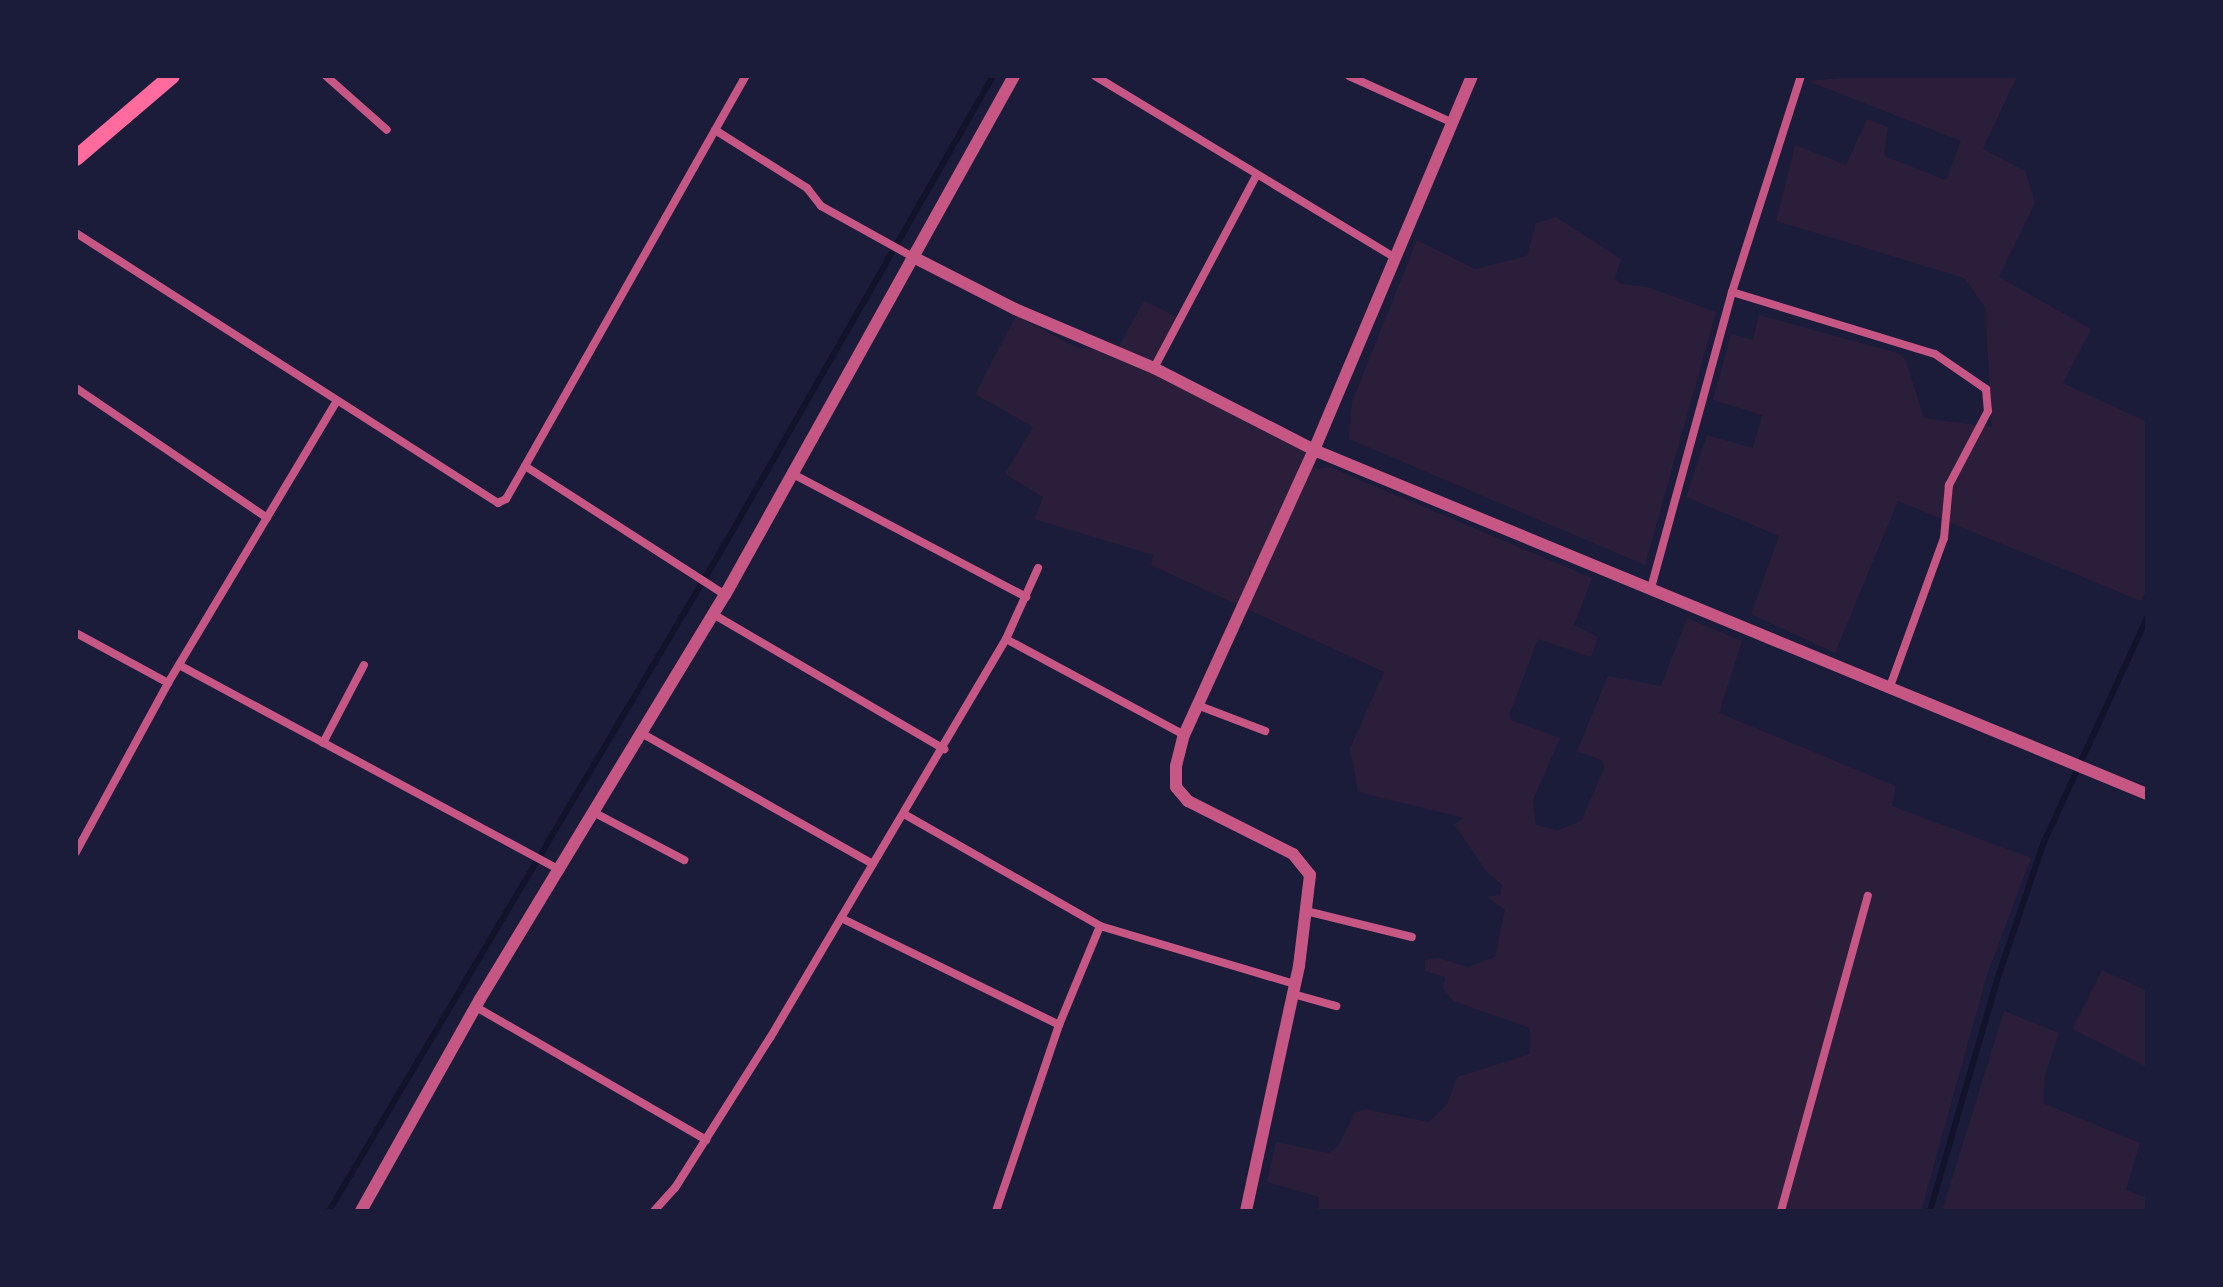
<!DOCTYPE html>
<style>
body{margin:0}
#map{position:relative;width:2223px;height:1287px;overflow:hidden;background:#1b1b3a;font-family:"Roboto Condensed",sans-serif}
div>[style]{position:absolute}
.green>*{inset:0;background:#2a1e3b}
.stream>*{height:6px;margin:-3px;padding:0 3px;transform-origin:3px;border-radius:3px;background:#12122b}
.minor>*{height:8px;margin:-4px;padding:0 4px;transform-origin:4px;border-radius:4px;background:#c65784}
.tertiary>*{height:12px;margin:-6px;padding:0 6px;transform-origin:6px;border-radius:6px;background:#c65784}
.trunk>*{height:16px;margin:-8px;padding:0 8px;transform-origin:8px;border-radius:8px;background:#ff6b9d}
span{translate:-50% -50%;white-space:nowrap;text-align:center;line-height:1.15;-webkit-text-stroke:8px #1b1b3a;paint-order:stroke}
.frame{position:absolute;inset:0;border:78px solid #1b1b3a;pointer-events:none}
</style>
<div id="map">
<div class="green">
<i style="clip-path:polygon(1865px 76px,2017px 76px,1983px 149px,2025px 171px,2035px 203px,1999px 277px,2091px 329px,2063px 383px,2147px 422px,2147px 589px,2141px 601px,1898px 501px,1835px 653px,1751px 614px,1779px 536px,1686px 497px,1707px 435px,1753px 448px,1762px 415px,1713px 400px,1731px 334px,1753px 340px,1759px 315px,1898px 353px,1906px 361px,1924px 418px,1992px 427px,1985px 307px,1964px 278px,1776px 221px,1795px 145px,1846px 165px,1867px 119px,1888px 127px,1884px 156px,1946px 180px,1961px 141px,1808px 81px)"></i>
<i style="clip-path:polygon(1556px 217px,1621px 259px,1615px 279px,1621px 284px,1648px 287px,1716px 312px,1645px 565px,1349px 439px,1352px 402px,1417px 240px,1475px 269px,1527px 256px,1536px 223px)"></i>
<i style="clip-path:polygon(1144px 301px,1179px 318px,1151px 372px,1252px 410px,1299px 446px,1317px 469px,1329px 467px,1592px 578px,1574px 625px,1598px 637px,1591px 657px,1538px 639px,1510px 713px,1511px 720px,1560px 738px,1533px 800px,1536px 825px,1558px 830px,1581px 821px,1604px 769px,1603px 761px,1577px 751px,1608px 676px,1661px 686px,1687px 618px,1742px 641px,1719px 713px,1896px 786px,1892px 806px,2031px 858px,1987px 975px,1921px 1211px,1318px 1211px,1319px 1197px,1267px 1182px,1276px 1142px,1329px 1153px,1339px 1145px,1354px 1113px,1365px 1109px,1429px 1122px,1447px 1104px,1457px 1077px,1530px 1054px,1530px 1028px,1453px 1001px,1443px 988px,1445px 977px,1425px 971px,1425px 960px,1438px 958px,1468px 967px,1495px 957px,1505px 910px,1487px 897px,1500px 895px,1502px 885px,1486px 871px,1454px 824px,1464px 818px,1358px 792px,1350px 748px,1384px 672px,1151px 565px,1153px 555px,1034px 519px,1043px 497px,1005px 474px,1033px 427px,975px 394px,1016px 316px,1078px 348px,1116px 351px)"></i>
<i style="clip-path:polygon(2102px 970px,2147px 991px,2147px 1067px,2072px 1029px)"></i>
<i style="clip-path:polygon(2004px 1011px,2059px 1033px,2045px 1075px,2043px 1103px,2140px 1143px,2126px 1190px,2147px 1198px,2147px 1211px,1942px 1211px)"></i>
</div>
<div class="stream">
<i style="left:329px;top:1211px;width:776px;rotate:-59.3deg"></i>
<i style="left:725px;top:544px;width:539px;rotate:-60.2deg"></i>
<i style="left:1930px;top:1211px;width:247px;rotate:-73.8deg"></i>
<i style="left:1999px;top:974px;width:139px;rotate:-71.2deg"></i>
<i style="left:2044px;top:842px;width:247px;rotate:-65.3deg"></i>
</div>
<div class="minor">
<i style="left:326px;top:76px;width:81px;rotate:41.5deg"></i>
<i style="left:1095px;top:76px;width:351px;rotate:31.2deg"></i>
<i style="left:1349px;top:76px;width:114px;rotate:24.3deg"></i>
<i style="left:715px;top:130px;width:109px;rotate:32.2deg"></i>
<i style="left:807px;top:188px;width:23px;rotate:52deg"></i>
<i style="left:821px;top:206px;width:105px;rotate:29deg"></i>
<i style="left:76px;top:233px;width:501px;rotate:32.61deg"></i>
<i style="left:498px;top:503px;width:9px;rotate:-27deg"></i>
<i style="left:506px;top:499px;width:38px;rotate:-60deg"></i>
<i style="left:525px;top:466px;width:448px;rotate:-60.5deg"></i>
<i style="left:1732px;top:292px;width:212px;rotate:17deg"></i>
<i style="left:1935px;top:354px;width:62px;rotate:34.5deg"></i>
<i style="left:1986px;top:389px;width:22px;rotate:85deg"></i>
<i style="left:1988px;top:411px;width:84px;rotate:117.8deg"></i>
<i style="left:1949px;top:485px;width:53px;rotate:95.4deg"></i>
<i style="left:1944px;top:538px;width:161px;rotate:110deg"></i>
<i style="left:1154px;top:368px;width:215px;rotate:-62deg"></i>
<i style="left:76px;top:388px;width:231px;rotate:34.2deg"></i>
<i style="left:525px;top:466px;width:238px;rotate:32.8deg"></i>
<i style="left:791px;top:473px;width:266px;rotate:27.8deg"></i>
<i style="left:1651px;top:588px;width:307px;rotate:-74.7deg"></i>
<i style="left:1732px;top:292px;width:227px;rotate:-72.3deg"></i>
<i style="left:713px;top:614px;width:268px;rotate:30.3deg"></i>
<i style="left:76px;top:633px;width:105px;rotate:28.5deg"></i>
<i style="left:1006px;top:639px;width:78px;rotate:-65.7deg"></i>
<i style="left:179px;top:665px;width:433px;rotate:28.3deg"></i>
<i style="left:1197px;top:705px;width:73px;rotate:20.9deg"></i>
<i style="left:643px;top:734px;width:264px;rotate:29.5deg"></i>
<i style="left:323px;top:743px;width:88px;rotate:-62.3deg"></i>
<i style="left:595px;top:813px;width:101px;rotate:27.8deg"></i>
<i style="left:904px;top:814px;width:226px;rotate:29.7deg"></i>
<i style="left:76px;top:852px;width:192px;rotate:-61.4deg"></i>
<i style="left:168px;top:683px;width:325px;rotate:-59.1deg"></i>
<i style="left:1306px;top:911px;width:109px;rotate:13.8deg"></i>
<i style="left:841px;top:918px;width:243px;rotate:26.1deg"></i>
<i style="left:1293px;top:994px;width:45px;rotate:15.6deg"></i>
<i style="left:476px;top:1007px;width:266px;rotate:30deg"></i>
<i style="left:654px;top:1211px;width:31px;rotate:-48deg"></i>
<i style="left:675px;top:1188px;width:178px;rotate:-57.7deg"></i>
<i style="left:770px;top:1038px;width:464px;rotate:-59.4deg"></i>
<i style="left:1006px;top:639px;width:202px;rotate:28.3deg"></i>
<i style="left:996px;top:1211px;width:196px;rotate:-71.3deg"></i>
<i style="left:1059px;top:1025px;width:107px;rotate:-67.5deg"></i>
<i style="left:1100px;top:926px;width:203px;rotate:16.6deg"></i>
<i style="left:1781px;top:1211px;width:327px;rotate:-74.6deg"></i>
</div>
<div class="tertiary">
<i style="left:913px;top:257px;width:114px;rotate:27deg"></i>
<i style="left:1015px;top:309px;width:151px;rotate:23deg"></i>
<i style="left:1154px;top:368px;width:180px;rotate:27.1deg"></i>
<i style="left:1314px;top:450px;width:901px;rotate:22.44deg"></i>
<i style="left:361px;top:1211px;width:243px;rotate:-60.7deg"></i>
<i style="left:480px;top:999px;width:472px;rotate:-58.8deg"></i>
<i style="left:725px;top:595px;width:594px;rotate:-60.89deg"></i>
<i style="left:1246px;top:1211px;width:251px;rotate:-77.8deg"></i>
<i style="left:1299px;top:966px;width:92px;rotate:-83.1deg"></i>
<i style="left:1310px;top:875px;width:27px;rotate:-129deg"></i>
<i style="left:1293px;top:854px;width:118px;rotate:-153.2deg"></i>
<i style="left:1188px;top:801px;width:18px;rotate:-131deg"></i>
<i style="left:1176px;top:787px;width:21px;rotate:-90deg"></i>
<i style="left:1176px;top:766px;width:32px;rotate:-76deg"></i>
<i style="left:1184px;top:735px;width:313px;rotate:-65.5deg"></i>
<i style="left:1314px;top:450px;width:406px;rotate:-67.1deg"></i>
</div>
<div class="trunk">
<i style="left:76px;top:158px;width:126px;rotate:-40.5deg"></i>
</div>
<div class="frame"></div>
</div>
